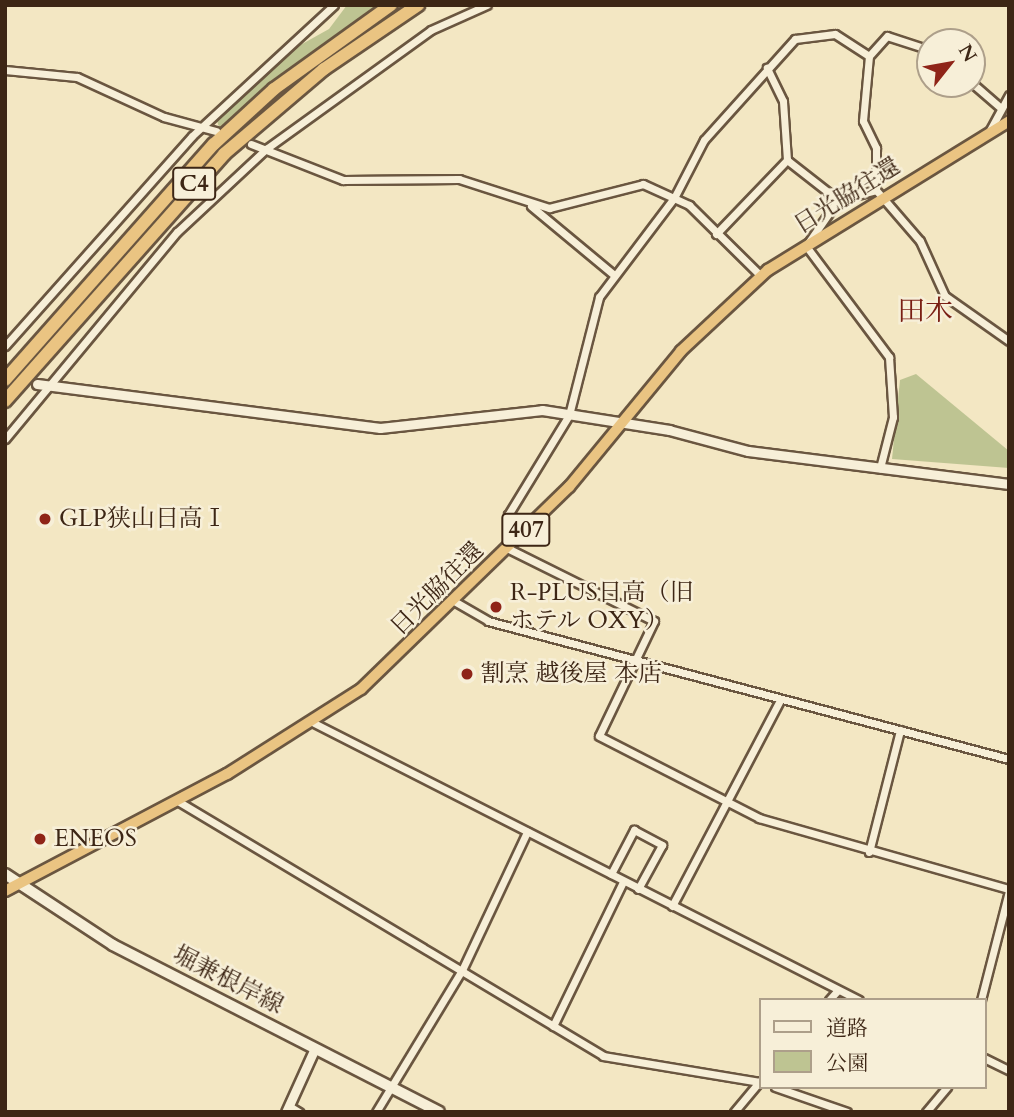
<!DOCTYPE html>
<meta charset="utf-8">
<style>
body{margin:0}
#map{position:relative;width:1014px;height:1117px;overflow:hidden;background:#f3e7c3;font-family:Cardo,"Noto Serif JP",serif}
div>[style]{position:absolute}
.green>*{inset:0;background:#bec492}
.roads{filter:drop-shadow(2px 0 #6a5640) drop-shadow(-2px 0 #6a5640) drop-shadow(0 2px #6a5640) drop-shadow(0 -2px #6a5640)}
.minor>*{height:7px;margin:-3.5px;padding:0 3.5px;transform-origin:3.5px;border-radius:3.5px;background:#f7efd8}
.tertiary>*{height:9px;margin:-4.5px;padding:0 4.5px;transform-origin:4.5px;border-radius:4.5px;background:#f7efd8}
.secondary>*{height:10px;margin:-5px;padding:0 5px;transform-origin:5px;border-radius:5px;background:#f7efd8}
.trunk>*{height:10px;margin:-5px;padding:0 5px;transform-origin:5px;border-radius:5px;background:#eac482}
.motorway>*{height:12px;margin:-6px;padding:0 6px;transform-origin:6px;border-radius:6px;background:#eac482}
.dots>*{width:19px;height:19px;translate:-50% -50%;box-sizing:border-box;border:4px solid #f7efd8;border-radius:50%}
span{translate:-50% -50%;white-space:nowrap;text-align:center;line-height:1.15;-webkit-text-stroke:5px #f7efd8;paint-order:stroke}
.shield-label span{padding:2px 5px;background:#f7efd8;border:2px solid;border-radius:5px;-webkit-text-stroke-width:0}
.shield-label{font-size:23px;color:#3d2615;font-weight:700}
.street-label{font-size:24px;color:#3d2615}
.poi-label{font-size:24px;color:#3d2615}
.left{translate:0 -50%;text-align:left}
.quarter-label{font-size:28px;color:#7a1f14}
.frame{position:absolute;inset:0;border:7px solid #3d2615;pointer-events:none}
.legend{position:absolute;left:759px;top:998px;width:228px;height:91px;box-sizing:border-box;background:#f7efd8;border:2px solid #ad9f8a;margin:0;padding:9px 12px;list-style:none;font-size:21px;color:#3d2615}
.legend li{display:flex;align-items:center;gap:14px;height:35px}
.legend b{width:35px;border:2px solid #ad9f8a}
.north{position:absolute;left:916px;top:28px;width:70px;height:70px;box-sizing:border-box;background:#f7efd8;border:2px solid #ad9f8a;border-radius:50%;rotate:59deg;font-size:19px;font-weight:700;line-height:28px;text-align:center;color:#3d2615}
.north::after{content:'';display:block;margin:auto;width:24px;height:32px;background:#8f2418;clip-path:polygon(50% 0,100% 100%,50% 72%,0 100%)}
</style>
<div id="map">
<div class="green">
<i style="clip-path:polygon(347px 5px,377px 5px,231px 126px,219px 127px,217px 121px,286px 53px,329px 29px)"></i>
<i style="clip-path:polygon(916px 374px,1009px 451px,1009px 468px,892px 459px,900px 380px)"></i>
</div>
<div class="roads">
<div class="minor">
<i style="left:930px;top:50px;width:45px;rotate:-162deg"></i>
<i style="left:887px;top:36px;width:27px;rotate:132deg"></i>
<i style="left:869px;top:56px;width:65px;rotate:95.3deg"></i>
<i style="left:863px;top:121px;width:30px;rotate:64deg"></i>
<i style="left:876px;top:148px;width:42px;rotate:90deg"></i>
<i style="left:876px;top:190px;width:67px;rotate:49.2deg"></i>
<i style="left:920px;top:241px;width:60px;rotate:65.6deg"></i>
<i style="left:945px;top:296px;width:78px;rotate:35.1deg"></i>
<i style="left:5px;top:70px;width:72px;rotate:5.6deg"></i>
<i style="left:77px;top:77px;width:96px;rotate:24.7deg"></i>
<i style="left:164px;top:117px;width:54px;rotate:15.1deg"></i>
<i style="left:972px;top:83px;width:38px;rotate:41deg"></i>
<i style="left:989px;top:132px;width:42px;rotate:-61.6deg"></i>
<i style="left:251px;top:144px;width:99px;rotate:21.4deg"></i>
<i style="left:343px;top:180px;width:116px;rotate:-0.5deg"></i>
<i style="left:459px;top:179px;width:95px;rotate:17.9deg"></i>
<i style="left:549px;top:208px;width:97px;rotate:-14.3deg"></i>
<i style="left:643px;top:184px;width:51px;rotate:24.5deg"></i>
<i style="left:689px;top:205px;width:101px;rotate:44.6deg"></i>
<i style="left:787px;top:160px;width:65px;rotate:38.1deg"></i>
<i style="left:876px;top:190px;width:39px;rotate:165deg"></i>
<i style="left:838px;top:200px;width:56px;rotate:124.8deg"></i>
<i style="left:806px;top:246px;width:139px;rotate:53.2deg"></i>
<i style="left:889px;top:357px;width:60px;rotate:86.2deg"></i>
<i style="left:893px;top:417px;width:53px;rotate:104.3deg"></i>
<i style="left:531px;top:206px;width:108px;rotate:39.7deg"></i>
<i style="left:716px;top:234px;width:103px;rotate:-46.2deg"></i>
<i style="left:787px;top:160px;width:59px;rotate:-93.9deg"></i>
<i style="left:783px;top:101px;width:37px;rotate:-116deg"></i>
<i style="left:5px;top:346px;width:281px;rotate:-48.3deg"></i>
<i style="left:192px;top:136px;width:193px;rotate:-42.7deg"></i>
<i style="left:5px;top:439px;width:269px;rotate:-50.3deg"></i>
<i style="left:177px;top:232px;width:122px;rotate:-43deg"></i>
<i style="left:266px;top:149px;width:203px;rotate:-35.8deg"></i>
<i style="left:431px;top:30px;width:61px;rotate:-24.1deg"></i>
<i style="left:522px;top:534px;width:24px;rotate:-126deg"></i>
<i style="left:508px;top:515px;width:117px;rotate:-58.6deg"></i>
<i style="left:569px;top:415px;width:122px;rotate:-75.7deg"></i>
<i style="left:599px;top:297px;width:124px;rotate:-52.9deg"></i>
<i style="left:674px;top:198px;width:65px;rotate:-62.7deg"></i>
<i style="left:704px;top:140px;width:136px;rotate:-48deg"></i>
<i style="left:795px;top:39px;width:40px;rotate:-7.1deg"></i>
<i style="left:835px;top:34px;width:40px;rotate:32.9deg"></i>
<i style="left:509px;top:549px;width:162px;rotate:26.4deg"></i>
<i style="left:654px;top:621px;width:127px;rotate:115.6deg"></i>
<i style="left:599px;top:736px;width:180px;rotate:27.1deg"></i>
<i style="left:759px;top:818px;width:260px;rotate:15.9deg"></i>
<i style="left:454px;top:601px;width:39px;rotate:30deg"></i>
<i style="left:488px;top:621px;width:539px;rotate:14.84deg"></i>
<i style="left:314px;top:723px;width:611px;rotate:26.94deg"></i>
<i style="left:176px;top:800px;width:498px;rotate:30.9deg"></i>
<i style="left:603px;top:1056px;width:159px;rotate:9.4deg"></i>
<i style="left:869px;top:852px;width:126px;rotate:-75.7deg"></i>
<i style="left:611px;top:874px;width:50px;rotate:-62.4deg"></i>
<i style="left:634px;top:830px;width:32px;rotate:28deg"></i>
<i style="left:662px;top:845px;width:50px;rotate:118.6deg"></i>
<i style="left:672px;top:906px;width:233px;rotate:-62.3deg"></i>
<i style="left:829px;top:1000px;width:13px;rotate:-48deg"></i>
<i style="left:981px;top:1000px;width:113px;rotate:-75.6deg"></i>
<i style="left:553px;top:1026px;width:160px;rotate:-64.1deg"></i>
<i style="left:984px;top:1058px;width:28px;rotate:26deg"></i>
<i style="left:775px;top:1087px;width:76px;rotate:19.1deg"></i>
<i style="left:289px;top:1106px;width:12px;rotate:31deg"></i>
<i style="left:376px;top:1112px;width:166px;rotate:-58.8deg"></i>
<i style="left:462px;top:970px;width:153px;rotate:-64.8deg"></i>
<i style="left:734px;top:1112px;width:40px;rotate:-50deg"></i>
<i style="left:926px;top:1112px;width:33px;rotate:-50deg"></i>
</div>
<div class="tertiary">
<i style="left:37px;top:384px;width:346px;rotate:7.3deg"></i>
<i style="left:380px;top:428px;width:163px;rotate:-6.3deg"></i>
<i style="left:542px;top:410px;width:129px;rotate:8.9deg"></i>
<i style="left:669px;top:430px;width:82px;rotate:14.9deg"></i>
<i style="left:748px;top:451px;width:263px;rotate:7.2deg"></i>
<i style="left:286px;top:1112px;width:70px;rotate:-65.6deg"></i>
</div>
<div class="secondary">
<i style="left:5px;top:874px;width:129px;rotate:33.3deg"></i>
<i style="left:113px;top:945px;width:366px;rotate:27.1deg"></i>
</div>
<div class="trunk">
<i style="left:5px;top:891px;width:251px;rotate:-27.8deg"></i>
<i style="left:227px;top:774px;width:159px;rotate:-32.4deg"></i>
<i style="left:361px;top:689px;width:290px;rotate:-44.2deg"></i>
<i style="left:569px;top:487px;width:176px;rotate:-50.5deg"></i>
<i style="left:681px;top:351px;width:119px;rotate:-43deg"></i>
<i style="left:768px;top:270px;width:283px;rotate:-31.7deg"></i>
</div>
<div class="motorway">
<i style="left:5px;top:380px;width:315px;rotate:-48.5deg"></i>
<i style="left:214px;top:144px;width:81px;rotate:-42.5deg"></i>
<i style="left:274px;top:89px;width:144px;rotate:-35.7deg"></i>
<i style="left:5px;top:401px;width:330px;rotate:-48.4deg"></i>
<i style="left:224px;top:154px;width:131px;rotate:-40.4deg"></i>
<i style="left:324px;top:69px;width:114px;rotate:-34.2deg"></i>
</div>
</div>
<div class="dots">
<i style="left:45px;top:519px;background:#8f2418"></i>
<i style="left:496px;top:607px;background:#8f2418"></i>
<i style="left:467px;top:674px;background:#8f2418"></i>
<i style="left:40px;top:839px;background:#8f2418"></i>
</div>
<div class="shield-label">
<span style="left:194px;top:184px">C4</span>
<span style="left:526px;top:530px">407</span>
</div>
<div class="street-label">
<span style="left:847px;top:196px;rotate:-32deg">日光脇往還</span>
<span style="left:437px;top:589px;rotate:-45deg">日光脇往還</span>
<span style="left:228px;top:980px;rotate:27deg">堀兼根岸線</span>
</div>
<div class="poi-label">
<span class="left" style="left:59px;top:519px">GLP狭山日高Ⅰ</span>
<span class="left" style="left:510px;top:607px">R-PLUS日高（旧<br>ホテル OXY）</span>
<span class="left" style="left:481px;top:674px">割烹 越後屋 本店</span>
<span class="left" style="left:54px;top:839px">ENEOS</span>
</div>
<div class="quarter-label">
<span style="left:925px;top:311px">田木</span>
</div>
<div class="frame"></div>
<ul class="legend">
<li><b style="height:9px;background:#f7efd8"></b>道路</li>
<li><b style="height:19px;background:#bec492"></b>公園</li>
</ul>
<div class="north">N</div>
</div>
